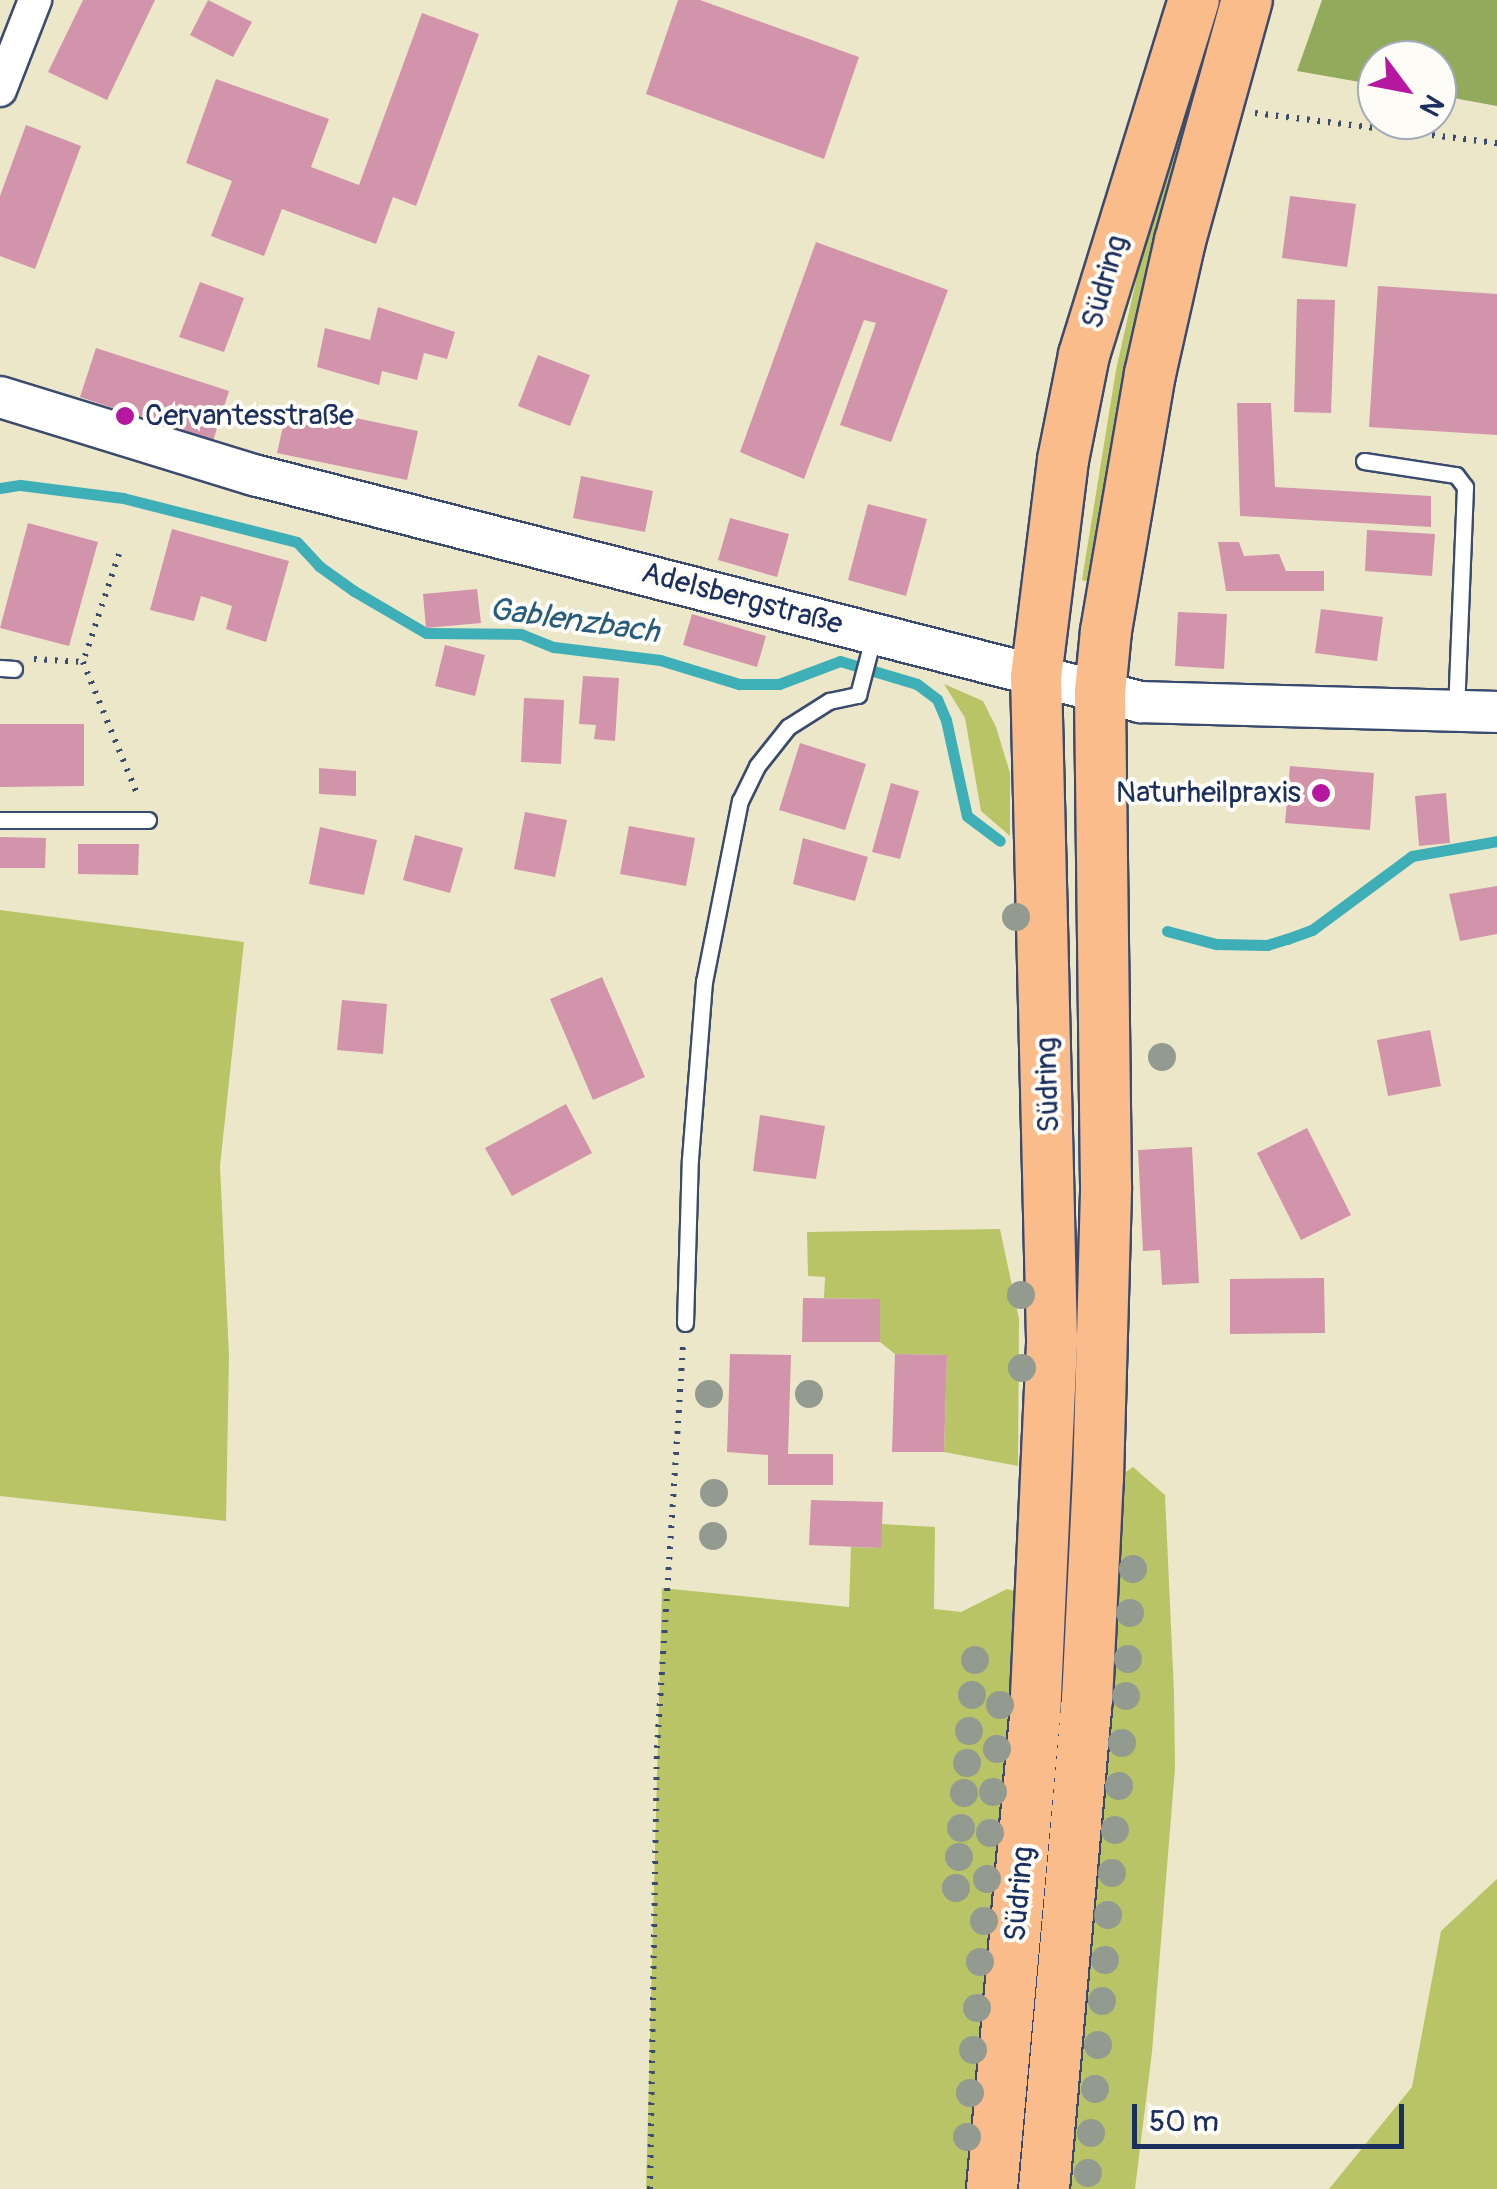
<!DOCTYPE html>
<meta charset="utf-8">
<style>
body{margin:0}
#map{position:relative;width:1497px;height:2189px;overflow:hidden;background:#ede7ca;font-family:Pangolin,sans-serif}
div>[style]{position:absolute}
.green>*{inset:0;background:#b8c466}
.forest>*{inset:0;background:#92aa5b}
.stream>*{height:11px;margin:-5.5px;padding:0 5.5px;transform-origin:5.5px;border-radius:5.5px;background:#3eafb7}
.building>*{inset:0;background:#d194ab}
.path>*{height:6px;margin-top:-3px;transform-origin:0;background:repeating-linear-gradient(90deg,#3a4b6e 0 2.5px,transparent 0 10.5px)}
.roads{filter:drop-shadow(2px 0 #3a4b6e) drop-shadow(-2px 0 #3a4b6e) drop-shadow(0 2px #3a4b6e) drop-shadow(0 -2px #3a4b6e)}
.service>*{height:15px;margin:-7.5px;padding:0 7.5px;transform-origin:7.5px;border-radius:7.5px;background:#fff}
.minor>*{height:32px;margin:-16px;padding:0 16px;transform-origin:16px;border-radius:16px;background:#fff}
.tertiary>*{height:40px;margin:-20px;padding:0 20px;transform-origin:20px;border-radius:20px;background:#fff}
.primary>*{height:50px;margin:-25px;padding:0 25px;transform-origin:25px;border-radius:25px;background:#fabc8b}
.trees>*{width:28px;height:28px;margin:-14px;border-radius:50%;background:#939b90}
.dots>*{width:28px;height:28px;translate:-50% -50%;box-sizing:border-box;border:5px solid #fdfcf7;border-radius:50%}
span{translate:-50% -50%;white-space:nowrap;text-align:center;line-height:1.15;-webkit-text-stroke:8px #fdfcf7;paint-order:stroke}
.street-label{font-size:30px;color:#1b2f5e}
.poi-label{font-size:30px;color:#1b2f5e}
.left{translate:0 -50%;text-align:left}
.right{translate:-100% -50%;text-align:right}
.water-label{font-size:32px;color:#275c7d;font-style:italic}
.north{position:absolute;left:1357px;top:40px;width:100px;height:100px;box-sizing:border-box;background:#fdfcf7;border:2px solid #a3aaba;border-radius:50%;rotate:122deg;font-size:28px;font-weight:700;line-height:40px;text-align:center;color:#1b2f5e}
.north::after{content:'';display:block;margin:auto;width:35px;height:45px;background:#b5179e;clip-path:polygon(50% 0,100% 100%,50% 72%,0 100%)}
.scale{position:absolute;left:1132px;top:2104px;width:272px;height:45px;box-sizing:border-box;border:5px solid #1b2f5e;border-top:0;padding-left:12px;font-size:30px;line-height:35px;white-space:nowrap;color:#1b2f5e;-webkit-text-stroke:8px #fdfcf7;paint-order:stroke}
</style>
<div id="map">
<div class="green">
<i style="clip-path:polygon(1211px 0,1227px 0,1095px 583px,1082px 580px,1116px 370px,1165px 151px)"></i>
<i style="clip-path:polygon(944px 684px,983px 701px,996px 727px,1010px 773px,1010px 836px,981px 811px,965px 718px)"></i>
<i style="clip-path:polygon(0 910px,244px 942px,220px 1166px,229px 1356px,226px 1521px,0 1496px)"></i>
<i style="clip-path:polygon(1000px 1229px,1019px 1319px,1018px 1466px,944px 1452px,947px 1355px,895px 1354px,880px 1342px,879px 1299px,824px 1298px,825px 1277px,808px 1276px,807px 1232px)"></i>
<i style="clip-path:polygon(1133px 1467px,1165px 1495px,1174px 1692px,1175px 1768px,1152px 2052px,1135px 2189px,1069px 2189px,1115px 1638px,1123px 1474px)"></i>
<i style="clip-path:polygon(882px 1524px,935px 1527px,934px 1609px,961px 1612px,1007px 1589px,1018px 1592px,976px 2189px,646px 2189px,662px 1588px,849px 1607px,851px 1547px,880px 1548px)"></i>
<i style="clip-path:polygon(1497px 1879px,1497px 2189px,1329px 2189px,1412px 2087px,1441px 1931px)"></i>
</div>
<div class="forest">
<i style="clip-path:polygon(1322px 0,1497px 0,1497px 106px,1437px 95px,1437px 60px,1377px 60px,1377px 85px,1297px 71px)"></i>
</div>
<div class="stream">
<i style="left:0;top:488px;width:20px;rotate:-9deg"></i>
<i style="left:20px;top:485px;width:104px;rotate:7.2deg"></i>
<i style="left:123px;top:498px;width:179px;rotate:14.2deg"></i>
<i style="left:297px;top:542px;width:33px;rotate:47deg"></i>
<i style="left:319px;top:566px;width:43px;rotate:35.5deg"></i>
<i style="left:354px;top:591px;width:83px;rotate:30.3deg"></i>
<i style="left:426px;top:633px;width:95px;rotate:0.6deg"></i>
<i style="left:521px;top:634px;width:35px;rotate:22deg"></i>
<i style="left:554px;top:647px;width:107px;rotate:7deg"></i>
<i style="left:660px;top:660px;width:83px;rotate:16.9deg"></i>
<i style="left:739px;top:684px;width:40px"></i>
<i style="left:779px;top:684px;width:65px;rotate:-20.7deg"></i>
<i style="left:840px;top:661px;width:80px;rotate:16.6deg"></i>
<i style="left:917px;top:684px;width:25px;rotate:37deg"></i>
<i style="left:937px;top:699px;width:23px;rotate:67deg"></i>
<i style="left:946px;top:720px;width:98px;rotate:77.7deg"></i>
<i style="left:967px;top:816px;width:41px;rotate:37.1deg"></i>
<i style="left:1167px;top:931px;width:51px;rotate:14.9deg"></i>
<i style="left:1216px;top:944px;width:51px;rotate:1.1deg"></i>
<i style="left:1267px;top:945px;width:21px;rotate:-17deg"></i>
<i style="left:1287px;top:939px;width:27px;rotate:-20deg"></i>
<i style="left:1312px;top:930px;width:124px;rotate:-36.5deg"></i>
<i style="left:1412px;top:856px;width:86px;rotate:-10deg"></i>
</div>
<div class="building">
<i style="clip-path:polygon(83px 0,155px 0,107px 100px,48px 72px)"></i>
<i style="clip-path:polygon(208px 0,252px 22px,233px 57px,190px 35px)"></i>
<i style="clip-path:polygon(678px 0,700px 0,859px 57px,824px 159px,646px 94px)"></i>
<i style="clip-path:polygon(422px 13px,479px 34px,416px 206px,393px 197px,376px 244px,282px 209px,264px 256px,211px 236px,232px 181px,186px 163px,216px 79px,329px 119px,311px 167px,359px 185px)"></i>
<i style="clip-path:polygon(26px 125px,81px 146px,35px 269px,0 256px,0 196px)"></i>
<i style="clip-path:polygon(1290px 196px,1356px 204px,1347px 267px,1282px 258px)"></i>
<i style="clip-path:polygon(816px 242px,948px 290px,891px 442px,840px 425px,876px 323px,864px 320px,804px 479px,740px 452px)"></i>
<i style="clip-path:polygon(200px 282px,244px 298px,224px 352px,179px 337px)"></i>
<i style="clip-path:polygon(1378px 286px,1497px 294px,1497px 435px,1369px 427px)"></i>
<i style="clip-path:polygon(1297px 299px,1335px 300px,1331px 413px,1294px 412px)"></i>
<i style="clip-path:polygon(378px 307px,455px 332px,447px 359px,424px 353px,417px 380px,382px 371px,379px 385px,317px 367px,325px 328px,370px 340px)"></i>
<i style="clip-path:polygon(96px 348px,229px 391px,213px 441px,80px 397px)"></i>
<i style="clip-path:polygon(538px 355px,590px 375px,570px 426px,518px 406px)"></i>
<i style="clip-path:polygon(1237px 403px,1271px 403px,1275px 487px,1431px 496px,1431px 527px,1240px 516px)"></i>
<i style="clip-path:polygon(288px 404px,418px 431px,407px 480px,277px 453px)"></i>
<i style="clip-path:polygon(581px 476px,653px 491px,645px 532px,573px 518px)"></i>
<i style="clip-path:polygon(868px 504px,927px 519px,906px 596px,848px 580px)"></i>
<i style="clip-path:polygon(730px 518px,789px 534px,777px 577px,718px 560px)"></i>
<i style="clip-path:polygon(28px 523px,98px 542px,69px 646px,0 628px)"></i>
<i style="clip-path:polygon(172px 529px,289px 561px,266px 642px,226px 629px,232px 606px,201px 596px,194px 621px,150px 610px)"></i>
<i style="clip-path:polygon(1367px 530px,1435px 534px,1432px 576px,1365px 571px)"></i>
<i style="clip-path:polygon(1218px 542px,1239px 542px,1244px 556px,1279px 554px,1286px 571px,1324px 571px,1324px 591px,1226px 591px)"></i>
<i style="clip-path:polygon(477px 589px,481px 623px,426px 628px,423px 594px)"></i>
<i style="clip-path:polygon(1321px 609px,1383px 617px,1377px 661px,1315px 653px)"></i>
<i style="clip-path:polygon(1178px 612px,1227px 614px,1224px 669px,1175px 666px)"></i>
<i style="clip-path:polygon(692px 614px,766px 636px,757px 667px,683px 645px)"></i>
<i style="clip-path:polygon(445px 645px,485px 655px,475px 696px,435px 686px)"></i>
<i style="clip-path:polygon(583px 676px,619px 678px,615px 741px,594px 739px,596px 725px,579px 724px)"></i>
<i style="clip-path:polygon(524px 698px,564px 700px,561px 764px,521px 762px)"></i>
<i style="clip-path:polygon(0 724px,84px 724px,84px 786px,0 787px)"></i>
<i style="clip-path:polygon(800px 743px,866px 764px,845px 830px,779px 810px)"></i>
<i style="clip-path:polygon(1290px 766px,1374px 773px,1370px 830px,1285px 823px)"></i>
<i style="clip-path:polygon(319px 768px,356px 771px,356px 796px,319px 794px)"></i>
<i style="clip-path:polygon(891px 783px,919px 791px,900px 859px,872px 852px)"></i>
<i style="clip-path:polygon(1446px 793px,1450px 843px,1419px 846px,1415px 796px)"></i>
<i style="clip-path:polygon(525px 812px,567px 820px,555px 877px,514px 869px)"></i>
<i style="clip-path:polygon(629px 826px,695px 838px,686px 886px,620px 874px)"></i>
<i style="clip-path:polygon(320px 827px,377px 840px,364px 895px,309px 884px)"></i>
<i style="clip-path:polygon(415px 835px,463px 848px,450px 893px,403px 880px)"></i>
<i style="clip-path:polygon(0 837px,46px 838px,45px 868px,0 868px)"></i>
<i style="clip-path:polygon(803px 838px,868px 857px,855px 901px,793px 884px)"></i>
<i style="clip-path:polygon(78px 844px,139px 844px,138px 875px,78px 874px)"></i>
<i style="clip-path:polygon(1497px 886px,1497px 934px,1460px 941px,1449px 894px)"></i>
<i style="clip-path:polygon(602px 977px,645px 1077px,593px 1100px,550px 999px)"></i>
<i style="clip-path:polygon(342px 1000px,387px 1004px,383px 1054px,337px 1050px)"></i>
<i style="clip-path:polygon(1430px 1030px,1441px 1086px,1388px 1096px,1377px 1040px)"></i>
<i style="clip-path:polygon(566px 1104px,592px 1153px,512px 1196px,485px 1148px)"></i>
<i style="clip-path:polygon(760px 1115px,825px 1126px,816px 1179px,753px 1171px)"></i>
<i style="clip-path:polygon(1307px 1128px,1351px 1215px,1301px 1240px,1257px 1153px)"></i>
<i style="clip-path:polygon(1192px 1147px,1199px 1283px,1162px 1285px,1160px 1250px,1143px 1251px,1138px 1150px)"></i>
<i style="clip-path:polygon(1324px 1278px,1325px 1333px,1230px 1334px,1230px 1279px)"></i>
<i style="clip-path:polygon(803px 1298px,880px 1299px,880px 1342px,802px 1342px)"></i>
<i style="clip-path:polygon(730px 1354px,791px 1355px,788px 1454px,833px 1454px,833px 1485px,768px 1485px,768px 1455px,727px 1452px)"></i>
<i style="clip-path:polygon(895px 1354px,947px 1355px,944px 1452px,892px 1452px)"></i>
<i style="clip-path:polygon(811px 1500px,883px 1502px,881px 1548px,809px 1545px)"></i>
</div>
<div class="path">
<i style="left:1255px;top:113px;width:244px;rotate:7.1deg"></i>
<i style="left:119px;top:554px;width:114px;rotate:108.4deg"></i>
<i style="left:83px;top:662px;width:145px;rotate:67.7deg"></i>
<i style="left:34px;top:659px;width:49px;rotate:3.5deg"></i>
<i style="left:650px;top:2189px;width:441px;rotate:-89.1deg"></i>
<i style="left:657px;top:1748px;width:405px;rotate:-86.3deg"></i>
</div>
<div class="roads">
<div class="service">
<i style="left:1364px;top:461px;width:93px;rotate:8.7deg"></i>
<i style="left:1456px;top:475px;width:15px;rotate:53deg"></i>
<i style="left:1465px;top:487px;width:221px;rotate:92.3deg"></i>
<i style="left:0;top:668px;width:14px;rotate:4deg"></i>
<i style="left:0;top:820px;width:148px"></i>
<i style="left:685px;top:1323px;width:164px;rotate:-88.3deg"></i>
<i style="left:690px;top:1159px;width:178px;rotate:-85.5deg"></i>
<i style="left:704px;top:982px;width:185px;rotate:-78.8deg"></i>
<i style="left:740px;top:801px;width:39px;rotate:-64deg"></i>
<i style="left:757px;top:766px;width:50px;rotate:-51.5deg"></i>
<i style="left:788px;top:727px;width:49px;rotate:-32.4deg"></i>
<i style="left:829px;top:701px;width:30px;rotate:-12deg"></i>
<i style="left:858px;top:695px;width:63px;rotate:-75.3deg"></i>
</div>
<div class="minor">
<i style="left:0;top:90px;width:97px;rotate:-68.7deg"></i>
</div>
<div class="tertiary">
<i style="left:0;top:397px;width:266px;rotate:17.1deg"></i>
<i style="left:254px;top:475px;width:915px;rotate:14.37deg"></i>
<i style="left:1140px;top:702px;width:357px;rotate:1.6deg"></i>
</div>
<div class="primary">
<i style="left:992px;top:2189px;width:473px;rotate:-84.8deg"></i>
<i style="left:1035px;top:1718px;width:379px;rotate:-87.4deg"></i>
<i style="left:1052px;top:1339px;width:662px;rotate:-91.38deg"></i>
<i style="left:1036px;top:677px;width:219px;rotate:-82.9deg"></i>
<i style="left:1063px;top:460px;width:107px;rotate:-78.7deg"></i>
<i style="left:1084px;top:355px;width:372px;rotate:-72.8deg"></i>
<i style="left:1044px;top:2189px;width:490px;rotate:-85deg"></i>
<i style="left:1087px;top:1701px;width:223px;rotate:-87.2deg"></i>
<i style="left:1098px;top:1478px;width:292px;rotate:-88.4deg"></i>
<i style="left:1106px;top:1186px;width:494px;rotate:-90.7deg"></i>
<i style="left:1100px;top:692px;width:61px;rotate:-84.4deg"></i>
<i style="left:1106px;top:631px;width:261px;rotate:-80.3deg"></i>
<i style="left:1150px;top:374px;width:136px;rotate:-77.3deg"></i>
<i style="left:1180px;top:241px;width:250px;rotate:-74.5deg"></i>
</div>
</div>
<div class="trees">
<i style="left:1016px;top:917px"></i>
<i style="left:1162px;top:1057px"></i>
<i style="left:1021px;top:1295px"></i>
<i style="left:1022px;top:1368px"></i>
<i style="left:709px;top:1394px"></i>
<i style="left:809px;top:1394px"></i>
<i style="left:714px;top:1493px"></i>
<i style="left:713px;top:1536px"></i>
<i style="left:1133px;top:1569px"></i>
<i style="left:1130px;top:1613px"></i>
<i style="left:1128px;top:1659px"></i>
<i style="left:975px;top:1660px"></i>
<i style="left:972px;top:1695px"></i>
<i style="left:1126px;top:1696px"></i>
<i style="left:1000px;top:1705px"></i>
<i style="left:969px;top:1731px"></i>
<i style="left:1122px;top:1743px"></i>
<i style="left:997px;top:1749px"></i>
<i style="left:967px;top:1763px"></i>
<i style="left:1119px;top:1786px"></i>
<i style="left:993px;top:1792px"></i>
<i style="left:964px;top:1793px"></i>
<i style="left:961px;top:1828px"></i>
<i style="left:1115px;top:1830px"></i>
<i style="left:990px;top:1833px"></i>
<i style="left:959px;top:1857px"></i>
<i style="left:1112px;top:1873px"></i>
<i style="left:987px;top:1879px"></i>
<i style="left:956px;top:1888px"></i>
<i style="left:1108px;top:1915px"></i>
<i style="left:984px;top:1921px"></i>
<i style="left:1105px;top:1960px"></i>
<i style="left:980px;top:1962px"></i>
<i style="left:1102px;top:2001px"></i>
<i style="left:977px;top:2008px"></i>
<i style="left:1098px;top:2045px"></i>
<i style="left:973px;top:2050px"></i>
<i style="left:1095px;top:2089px"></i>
<i style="left:970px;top:2093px"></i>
<i style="left:1091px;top:2133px"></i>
<i style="left:967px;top:2137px"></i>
<i style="left:1088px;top:2173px"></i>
</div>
<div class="dots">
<i style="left:125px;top:416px;background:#b5179e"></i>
<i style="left:1321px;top:793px;background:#b5179e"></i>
</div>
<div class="street-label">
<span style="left:1105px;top:282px;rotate:-74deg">Südring</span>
<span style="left:742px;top:599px;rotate:15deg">Adelsbergstraße</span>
<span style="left:1048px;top:1085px;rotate:-92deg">Südring</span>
<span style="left:1020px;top:1894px;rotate:-85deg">Südring</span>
</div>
<div class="poi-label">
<span class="left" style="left:145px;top:416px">Cervantesstraße</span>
<span class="right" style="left:1301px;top:793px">Naturheilpraxis</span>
</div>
<div class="water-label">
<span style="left:574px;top:621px;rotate:8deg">Gablenzbach</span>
</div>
<div class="north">N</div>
<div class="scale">50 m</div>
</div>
